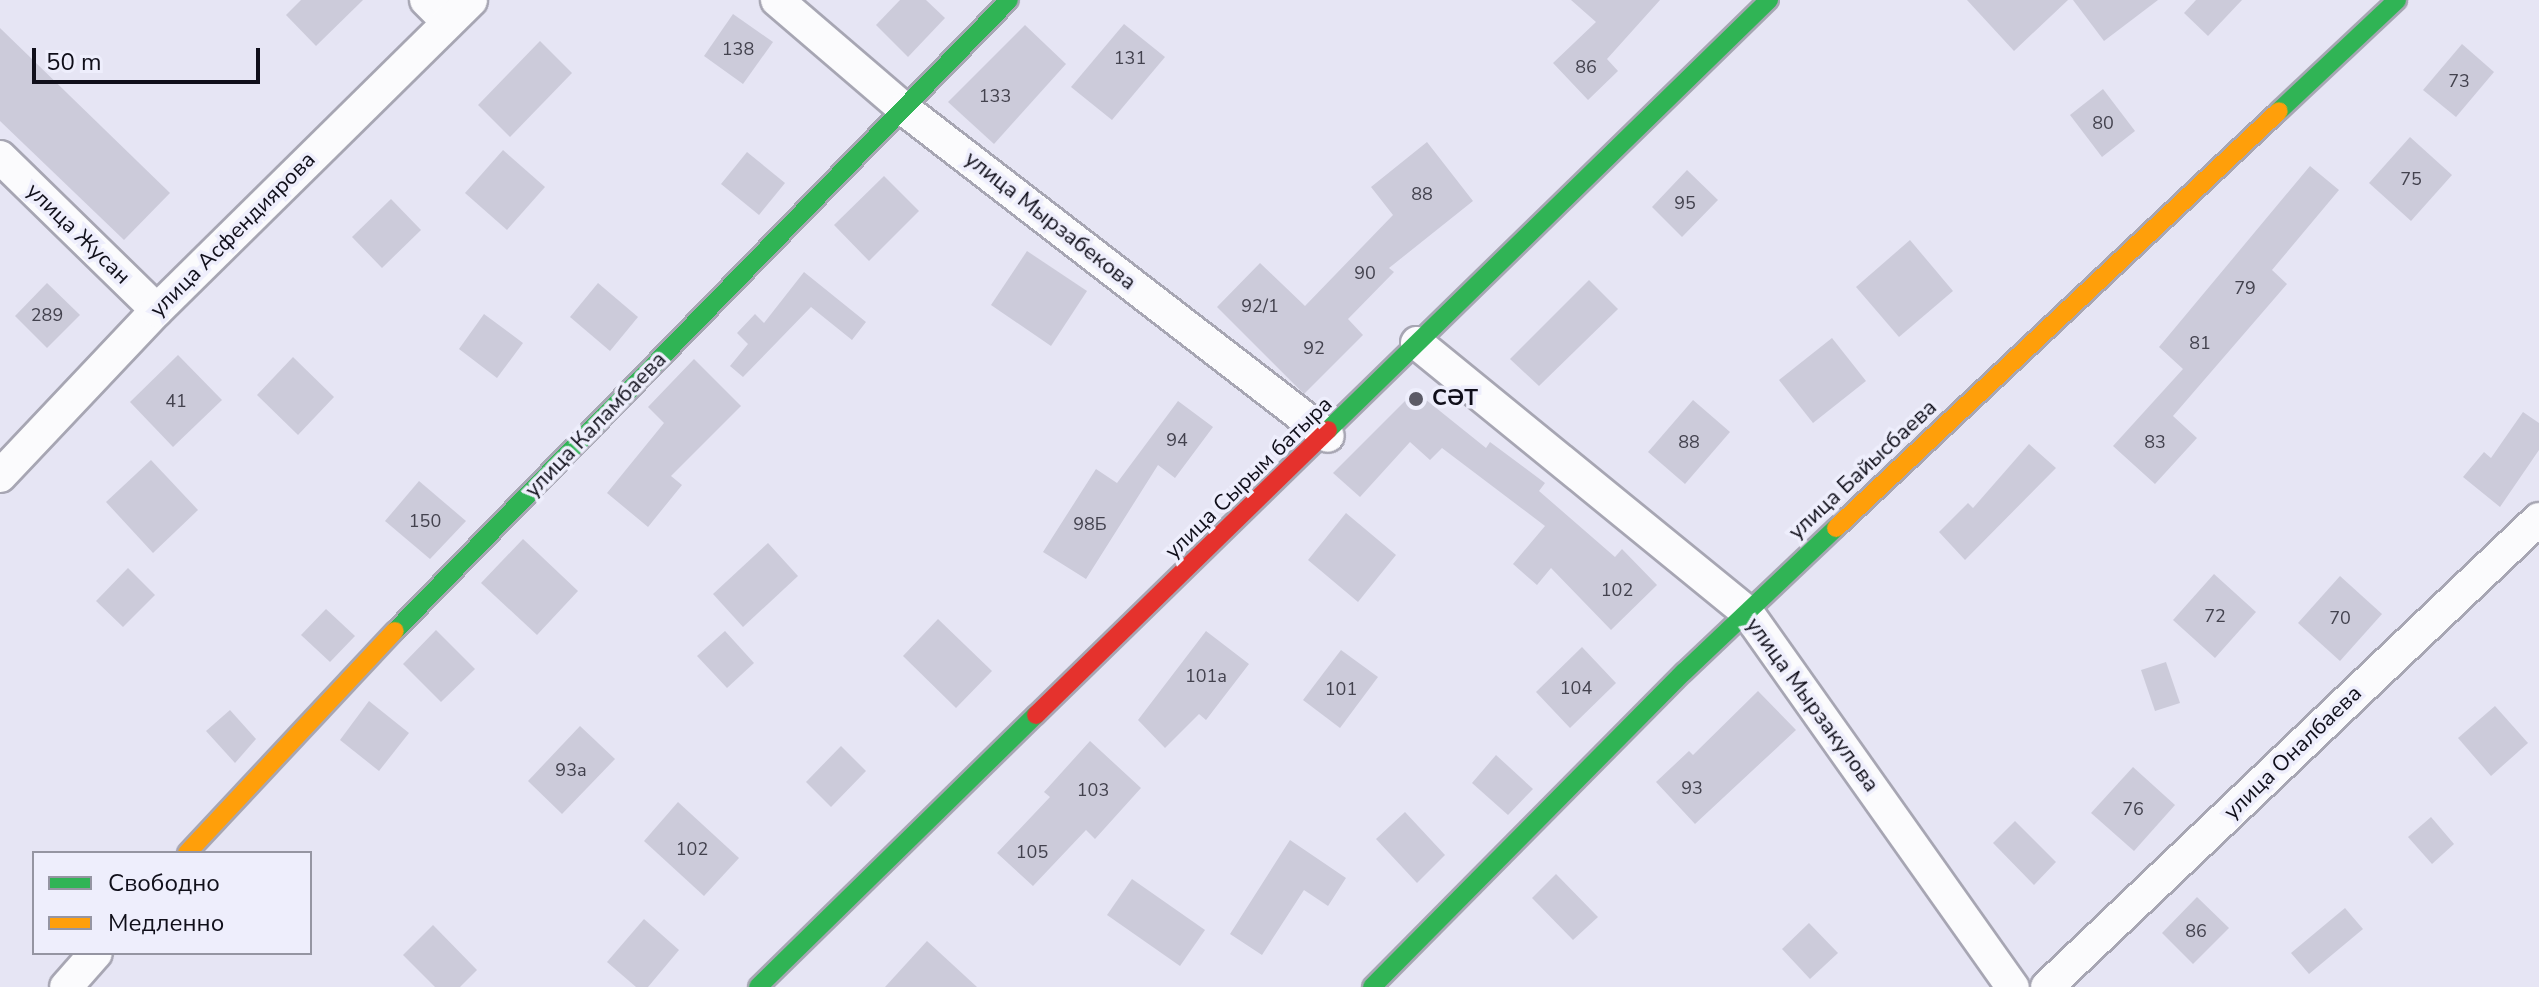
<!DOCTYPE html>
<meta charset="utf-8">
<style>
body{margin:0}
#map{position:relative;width:2539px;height:987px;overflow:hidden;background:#e6e5f4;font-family:"Nunito Sans",sans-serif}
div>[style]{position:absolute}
.building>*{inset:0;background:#cccbda}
.roads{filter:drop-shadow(2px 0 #a7a6b3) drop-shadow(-2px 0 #a7a6b3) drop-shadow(0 2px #a7a6b3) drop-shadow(0 -2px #a7a6b3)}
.street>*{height:32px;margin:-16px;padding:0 16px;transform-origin:16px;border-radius:16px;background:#fbfbfd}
.fast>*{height:18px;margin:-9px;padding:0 9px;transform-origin:9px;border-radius:9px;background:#30b455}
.slow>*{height:18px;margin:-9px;padding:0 9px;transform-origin:9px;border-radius:9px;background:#ff9f0a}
.jam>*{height:18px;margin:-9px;padding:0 9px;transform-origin:9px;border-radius:9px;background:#e5322d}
.dots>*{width:22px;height:22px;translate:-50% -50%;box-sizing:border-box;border:4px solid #eeeefc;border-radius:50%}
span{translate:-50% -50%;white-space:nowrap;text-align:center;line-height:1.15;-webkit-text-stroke:7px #eeeefc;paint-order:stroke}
.number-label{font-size:18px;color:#43424e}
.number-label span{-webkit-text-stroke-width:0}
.street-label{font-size:22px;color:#100f1a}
.poi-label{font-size:22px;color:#100f1a;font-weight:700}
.left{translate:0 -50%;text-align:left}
.legend{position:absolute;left:32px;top:851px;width:280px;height:104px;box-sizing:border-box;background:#eeeefc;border:2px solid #9595a2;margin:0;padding:10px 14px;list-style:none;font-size:24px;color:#100f1a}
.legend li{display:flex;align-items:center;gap:16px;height:40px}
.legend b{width:40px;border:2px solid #9595a2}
.scale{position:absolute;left:32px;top:48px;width:228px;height:36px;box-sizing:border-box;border:4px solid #100f1a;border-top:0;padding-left:10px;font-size:24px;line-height:28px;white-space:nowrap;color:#100f1a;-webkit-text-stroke:6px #eeeefc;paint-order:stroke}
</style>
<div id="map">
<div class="building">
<i style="clip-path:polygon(301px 0,363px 0,316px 46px,286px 15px)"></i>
<i style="clip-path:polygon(900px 0,926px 0,945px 18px,908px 57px,876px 25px)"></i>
<i style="clip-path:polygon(1571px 0,1660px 0,1607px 59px,1618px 71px,1588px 100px,1553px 63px,1596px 22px)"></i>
<i style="clip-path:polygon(1967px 0,2068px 0,2014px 51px)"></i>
<i style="clip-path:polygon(2073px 0,2158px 0,2104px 41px)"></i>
<i style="clip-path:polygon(2196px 0,2242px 0,2208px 36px,2184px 13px)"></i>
<i style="clip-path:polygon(733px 14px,773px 42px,743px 84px,704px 56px)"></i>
<i style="clip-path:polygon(1124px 24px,1165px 57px,1112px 120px,1071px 87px)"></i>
<i style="clip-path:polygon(1025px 25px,1066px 64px,994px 144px,948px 102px)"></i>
<i style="clip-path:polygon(0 28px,170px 193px,124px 240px,0 121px)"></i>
<i style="clip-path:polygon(540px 41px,572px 73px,510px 137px,478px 105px)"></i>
<i style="clip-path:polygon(2462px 44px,2494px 72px,2456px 117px,2423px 90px)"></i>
<i style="clip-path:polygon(2103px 89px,2135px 131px,2102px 157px,2070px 115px)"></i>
<i style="clip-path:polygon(2410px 137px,2452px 175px,2411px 221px,2369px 183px)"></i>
<i style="clip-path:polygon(1427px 142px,1473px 201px,1389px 268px,1394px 272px,1348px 319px,1363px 335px,1304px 394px,1217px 307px,1260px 263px,1305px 306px,1393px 215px,1371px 187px)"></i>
<i style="clip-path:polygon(503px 150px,545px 187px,507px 230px,465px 193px)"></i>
<i style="clip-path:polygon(747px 152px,785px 183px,759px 215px,721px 184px)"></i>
<i style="clip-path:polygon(2310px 166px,2339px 190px,2272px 270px,2287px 284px,2173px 416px,2197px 438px,2155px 484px,2113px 446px,2183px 369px,2159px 347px)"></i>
<i style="clip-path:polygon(1687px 170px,1718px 200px,1682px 237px,1652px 207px)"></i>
<i style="clip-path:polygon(884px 176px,919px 211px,869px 261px,834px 225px)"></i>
<i style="clip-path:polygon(391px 199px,421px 230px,382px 268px,352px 237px)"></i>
<i style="clip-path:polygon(1910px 240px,1953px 291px,1899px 337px,1856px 287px)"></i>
<i style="clip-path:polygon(1027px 251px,1087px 291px,1051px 346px,991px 305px)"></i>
<i style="clip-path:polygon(804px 272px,866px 322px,852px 340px,811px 307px,743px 377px,730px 366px,748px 344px,737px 333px,755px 314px,764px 323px)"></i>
<i style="clip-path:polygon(1589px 280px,1618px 309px,1539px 386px,1510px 359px)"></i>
<i style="clip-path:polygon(47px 283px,80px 315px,47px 348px,15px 316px)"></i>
<i style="clip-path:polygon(598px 283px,638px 317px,610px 351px,570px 317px)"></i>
<i style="clip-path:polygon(484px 314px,523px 343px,497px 378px,459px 349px)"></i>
<i style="clip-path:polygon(1832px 338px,1866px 381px,1813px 423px,1779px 380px)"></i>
<i style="clip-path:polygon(178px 355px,222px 400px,173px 447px,130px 402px)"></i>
<i style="clip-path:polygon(293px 357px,334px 397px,298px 435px,257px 395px)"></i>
<i style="clip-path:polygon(694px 359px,741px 406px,671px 476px,682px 485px,648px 527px,607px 493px,664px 423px,648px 407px)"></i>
<i style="clip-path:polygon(1415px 391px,1486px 448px,1490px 442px,1545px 483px,1539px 491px,1615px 557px,1622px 549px,1657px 585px,1611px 630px,1551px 568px,1537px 585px,1513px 564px,1545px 526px,1442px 448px,1430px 460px,1410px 442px,1360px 497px,1333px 473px)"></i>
<i style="clip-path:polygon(1693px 400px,1730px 432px,1685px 484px,1648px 452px)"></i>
<i style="clip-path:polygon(1178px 401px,1213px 427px,1175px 478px,1158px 465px,1086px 579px,1043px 552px,1096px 469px,1117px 483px)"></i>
<i style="clip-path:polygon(2523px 412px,2539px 423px,2539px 450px,2500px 507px,2463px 477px,2484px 452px,2491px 458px)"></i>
<i style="clip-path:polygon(2029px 444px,2056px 468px,1965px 560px,1939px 532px,1968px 503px,1973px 508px)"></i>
<i style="clip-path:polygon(151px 460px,198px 510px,153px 553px,106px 502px)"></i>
<i style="clip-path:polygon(419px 481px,466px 521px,430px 559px,385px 521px)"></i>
<i style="clip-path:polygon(1346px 513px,1396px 555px,1358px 602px,1308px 560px)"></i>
<i style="clip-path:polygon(523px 539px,578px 591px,537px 635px,481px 583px)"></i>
<i style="clip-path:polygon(768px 543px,798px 576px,743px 627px,713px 594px)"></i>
<i style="clip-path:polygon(128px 568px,155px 595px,123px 627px,96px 601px)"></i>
<i style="clip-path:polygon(2214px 574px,2256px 612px,2215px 658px,2173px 620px)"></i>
<i style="clip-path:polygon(2340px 576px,2382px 614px,2340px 661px,2298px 623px)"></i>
<i style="clip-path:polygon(326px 609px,355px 636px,330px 662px,301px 635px)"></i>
<i style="clip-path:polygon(938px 619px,992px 671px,956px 708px,903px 656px)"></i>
<i style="clip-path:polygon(436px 630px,475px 669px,441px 702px,403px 664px)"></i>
<i style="clip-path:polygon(725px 631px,754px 663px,727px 688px,697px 656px)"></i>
<i style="clip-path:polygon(1206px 631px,1249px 664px,1206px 720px,1199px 714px,1165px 748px,1138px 720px)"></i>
<i style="clip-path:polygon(1582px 647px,1616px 683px,1570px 728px,1536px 692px)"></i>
<i style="clip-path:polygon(1341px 650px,1378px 677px,1340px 728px,1303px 700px)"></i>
<i style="clip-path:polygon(2166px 662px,2180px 703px,2155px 711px,2141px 670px)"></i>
<i style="clip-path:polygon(1758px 691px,1796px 730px,1695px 824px,1656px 782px,1689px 751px,1693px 755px)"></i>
<i style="clip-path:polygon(369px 701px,409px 733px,379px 771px,340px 740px)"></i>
<i style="clip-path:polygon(2495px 706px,2528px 743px,2491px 776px,2458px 738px)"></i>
<i style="clip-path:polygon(230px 710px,256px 739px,235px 763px,206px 731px)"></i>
<i style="clip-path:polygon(580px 726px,615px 759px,562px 814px,528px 781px)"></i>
<i style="clip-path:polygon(1090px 741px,1141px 788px,1095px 839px,1086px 830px,1033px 886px,997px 853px,1050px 797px,1044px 792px)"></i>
<i style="clip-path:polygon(841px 746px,866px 771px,831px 807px,806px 782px)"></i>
<i style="clip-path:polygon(1496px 755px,1533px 789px,1508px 815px,1472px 783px)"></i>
<i style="clip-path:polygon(2133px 767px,2175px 805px,2134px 851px,2091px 813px)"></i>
<i style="clip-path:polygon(678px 802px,739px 858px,704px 896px,644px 841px)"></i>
<i style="clip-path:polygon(1405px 812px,1445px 855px,1417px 883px,1376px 839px)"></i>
<i style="clip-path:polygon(2431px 817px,2454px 844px,2432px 864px,2408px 837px)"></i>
<i style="clip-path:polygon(2015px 821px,2056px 862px,2034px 885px,1993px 843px)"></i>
<i style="clip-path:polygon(1290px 840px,1346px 878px,1328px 906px,1304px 890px,1262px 955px,1230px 934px)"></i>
<i style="clip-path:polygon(1556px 874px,1598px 917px,1573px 940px,1532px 898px)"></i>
<i style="clip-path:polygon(1132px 879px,1205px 930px,1180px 966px,1107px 915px)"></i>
<i style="clip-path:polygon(2197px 897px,2229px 928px,2193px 964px,2162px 933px)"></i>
<i style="clip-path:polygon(2345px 908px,2363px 929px,2309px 974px,2291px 953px)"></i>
<i style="clip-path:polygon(644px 919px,679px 950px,648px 987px,636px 987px,607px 962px)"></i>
<i style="clip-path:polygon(1809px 923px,1838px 953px,1810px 979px,1782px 949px)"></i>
<i style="clip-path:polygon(433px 925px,477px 970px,460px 987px,435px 987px,403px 955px)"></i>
<i style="clip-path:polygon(927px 941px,977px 987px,885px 987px)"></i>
</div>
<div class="roads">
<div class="street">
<i style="left:426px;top:0;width:31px;rotate:45deg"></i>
<i style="left:777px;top:0;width:167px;rotate:40.6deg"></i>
<i style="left:904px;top:109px;width:535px;rotate:37.64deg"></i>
<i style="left:0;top:157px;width:219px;rotate:44.3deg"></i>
<i style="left:1417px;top:343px;width:426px;rotate:39.2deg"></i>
<i style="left:1747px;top:612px;width:460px;rotate:54.7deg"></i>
<i style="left:0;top:476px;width:228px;rotate:-46.6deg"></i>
<i style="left:157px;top:310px;width:441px;rotate:-44.6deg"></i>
<i style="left:66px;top:987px;width:45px;rotate:-48.6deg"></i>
<i style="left:2047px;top:987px;width:679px;rotate:-43.57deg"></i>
</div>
<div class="fast">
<i style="left:2279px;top:111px;width:162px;rotate:-43.2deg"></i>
<i style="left:1328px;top:430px;width:616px;rotate:-44.28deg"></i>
<i style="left:395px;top:631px;width:880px;rotate:-45.78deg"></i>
<i style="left:758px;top:987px;width:389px;rotate:-44.4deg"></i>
<i style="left:1372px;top:987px;width:443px;rotate:-45.3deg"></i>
<i style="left:1684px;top:672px;width:209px;rotate:-43.5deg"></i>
</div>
<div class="slow">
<i style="left:1836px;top:528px;width:608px;rotate:-43.27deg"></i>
<i style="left:187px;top:853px;width:304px;rotate:-46.9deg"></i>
</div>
<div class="jam">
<i style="left:1036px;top:715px;width:408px;rotate:-44.3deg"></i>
</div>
</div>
<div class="dots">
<i style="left:1416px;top:399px;background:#5b5a66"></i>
</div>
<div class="number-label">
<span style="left:738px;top:49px">138</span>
<span style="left:1130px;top:58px">131</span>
<span style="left:1586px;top:67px">86</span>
<span style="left:2459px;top:81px">73</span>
<span style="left:995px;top:96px">133</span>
<span style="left:2103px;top:123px">80</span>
<span style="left:2411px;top:179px">75</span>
<span style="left:1422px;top:194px">88</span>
<span style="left:1685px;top:203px">95</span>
<span style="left:1365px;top:273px">90</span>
<span style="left:2245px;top:288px">79</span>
<span style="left:1260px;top:306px">92/1</span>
<span style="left:47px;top:315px">289</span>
<span style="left:2200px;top:343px">81</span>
<span style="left:1314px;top:348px">92</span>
<span style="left:176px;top:401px">41</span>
<span style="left:1177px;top:440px">94</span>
<span style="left:1689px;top:442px">88</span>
<span style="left:2155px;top:442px">83</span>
<span style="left:425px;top:521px">150</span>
<span style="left:1090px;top:524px">98Б</span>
<span style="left:1617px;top:590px">102</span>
<span style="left:2215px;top:616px">72</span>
<span style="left:2340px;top:618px">70</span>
<span style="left:1206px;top:676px">101а</span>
<span style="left:1576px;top:688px">104</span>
<span style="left:1341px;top:689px">101</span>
<span style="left:571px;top:770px">93а</span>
<span style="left:1692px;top:788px">93</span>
<span style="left:1093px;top:790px">103</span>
<span style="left:2133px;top:809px">76</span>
<span style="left:692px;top:849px">102</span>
<span style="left:1032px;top:852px">105</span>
<span style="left:2196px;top:931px">86</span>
</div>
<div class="street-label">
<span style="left:1050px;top:221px;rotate:38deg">улица Мырзабекова</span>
<span style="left:78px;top:234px;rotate:44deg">улица Жусан</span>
<span style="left:233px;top:235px;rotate:-45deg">улица Асфендиярова</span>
<span style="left:596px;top:425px;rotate:-46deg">улица Каламбаева</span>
<span style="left:1863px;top:470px;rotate:-43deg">улица Байысбаева</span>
<span style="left:1249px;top:478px;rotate:-44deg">улица Сырым батыра</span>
<span style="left:1812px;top:705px;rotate:54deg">улица Мырзакулова</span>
<span style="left:2293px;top:753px;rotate:-44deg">улица Оналбаева</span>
</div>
<div class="poi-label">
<span class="left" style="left:1432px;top:399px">СƏТ</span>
</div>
<ul class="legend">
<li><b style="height:10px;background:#30b455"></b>Свободно</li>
<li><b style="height:10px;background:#ff9f0a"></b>Медленно</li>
</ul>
<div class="scale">50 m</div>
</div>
